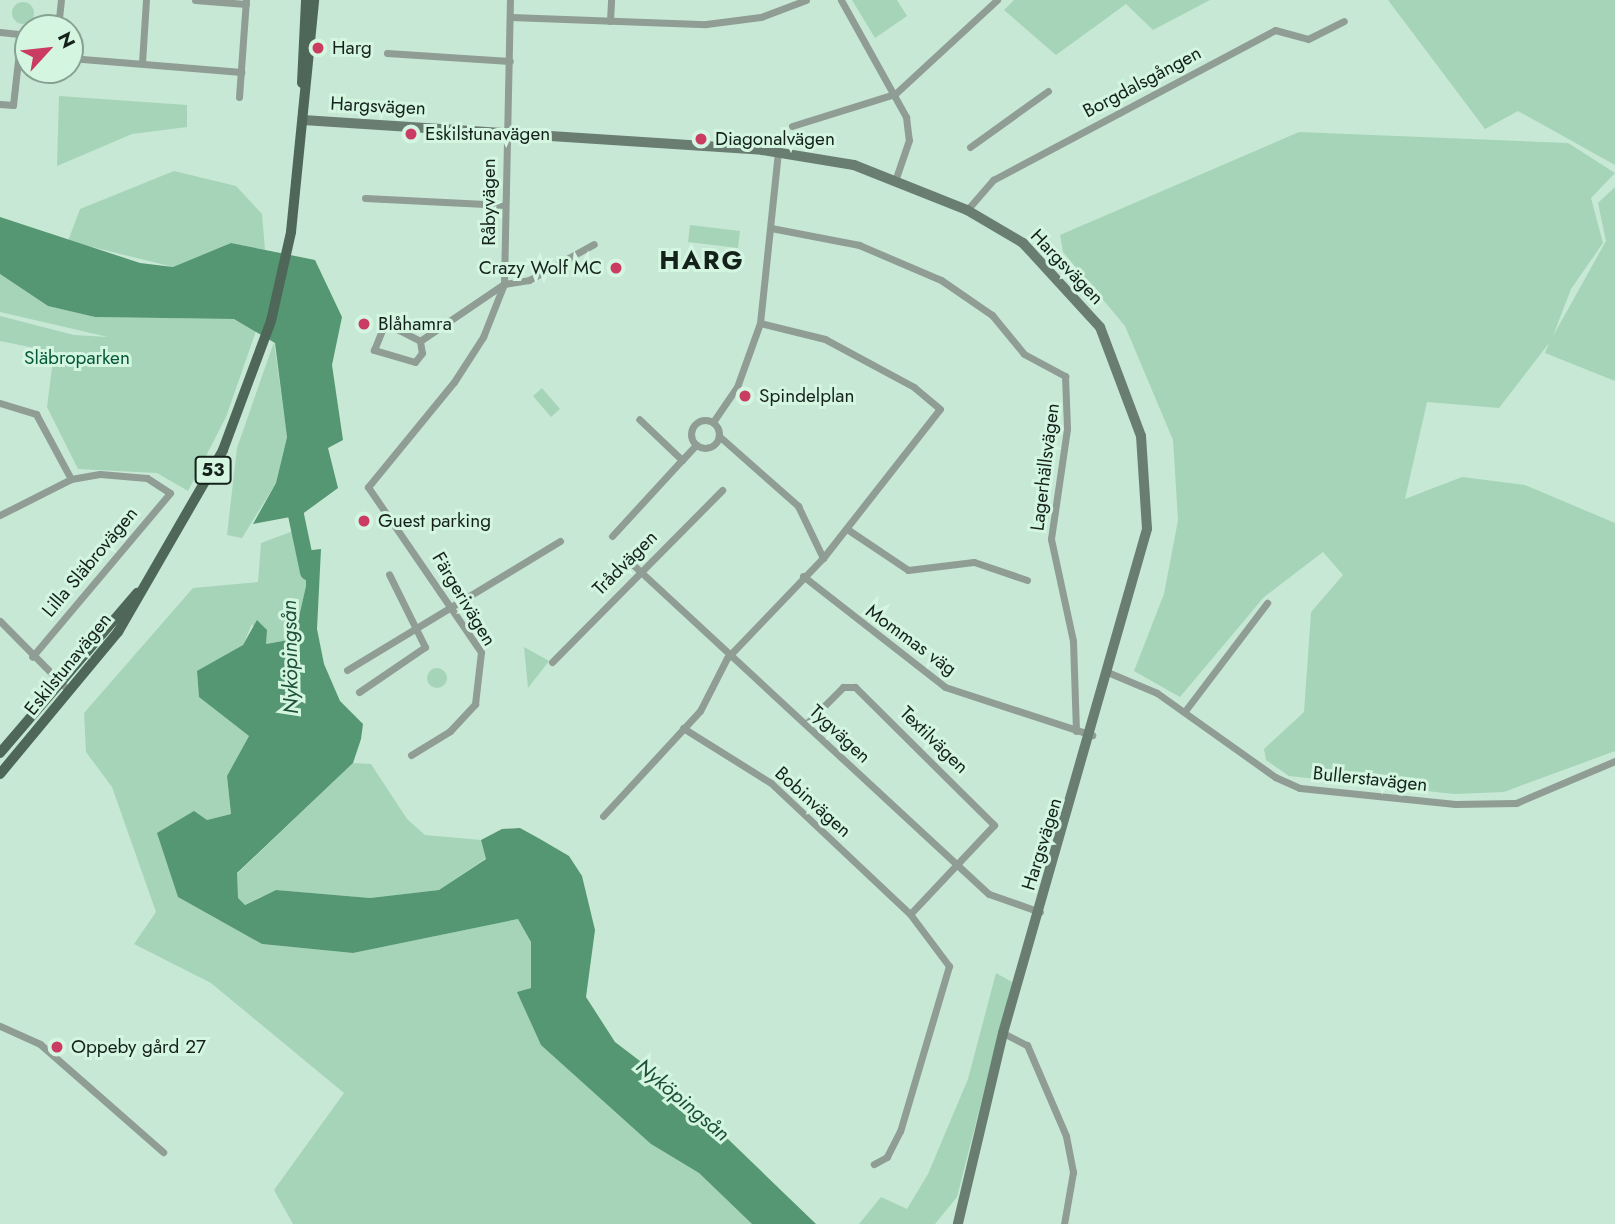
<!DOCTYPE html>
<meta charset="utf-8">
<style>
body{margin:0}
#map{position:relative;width:1615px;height:1224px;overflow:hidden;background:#c7e8d4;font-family:Jost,sans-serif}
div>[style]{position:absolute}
.green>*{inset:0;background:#a5d4b9}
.round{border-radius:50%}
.water>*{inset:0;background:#559673}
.river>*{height:16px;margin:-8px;padding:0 8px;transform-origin:8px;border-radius:8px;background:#559673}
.street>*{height:7px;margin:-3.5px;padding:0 3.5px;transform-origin:3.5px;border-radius:3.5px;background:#8f9d95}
.street>.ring{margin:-3.5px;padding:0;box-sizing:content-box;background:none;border:7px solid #8f9d95;border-radius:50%}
.secondary>*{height:10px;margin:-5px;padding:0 5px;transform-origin:5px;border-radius:5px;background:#697d71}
.primary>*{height:10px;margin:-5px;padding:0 5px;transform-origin:5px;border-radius:5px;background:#4e6758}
.dots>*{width:19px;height:19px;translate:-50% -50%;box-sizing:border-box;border:4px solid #d4f6e1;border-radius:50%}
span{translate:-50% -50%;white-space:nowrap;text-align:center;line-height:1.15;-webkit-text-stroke:6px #d4f6e1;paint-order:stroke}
.shield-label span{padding:2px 5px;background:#d4f6e1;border:2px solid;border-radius:5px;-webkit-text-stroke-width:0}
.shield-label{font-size:18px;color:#15221b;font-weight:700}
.poi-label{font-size:19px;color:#15221b}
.left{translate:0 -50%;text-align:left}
.right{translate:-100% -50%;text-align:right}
.street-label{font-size:19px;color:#15221b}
.park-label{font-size:19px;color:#055938}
.water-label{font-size:21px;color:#1c4f36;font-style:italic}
.district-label{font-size:26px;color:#15221b;font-weight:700;letter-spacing:2px}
.north{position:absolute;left:14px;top:14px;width:70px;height:70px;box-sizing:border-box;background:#d4f6e1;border:2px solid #88a192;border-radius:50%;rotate:63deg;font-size:19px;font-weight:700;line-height:28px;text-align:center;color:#15221b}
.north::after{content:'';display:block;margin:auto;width:24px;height:32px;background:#cb3c62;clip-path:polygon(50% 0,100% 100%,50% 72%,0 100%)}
</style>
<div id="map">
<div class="green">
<i style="clip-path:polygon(852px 0,897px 0,907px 16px,875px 38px)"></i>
<i style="clip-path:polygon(1014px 0,1210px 0,1153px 30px,1126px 4px,1056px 55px,1004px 10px)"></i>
<i style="clip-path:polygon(1388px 0,1615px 0,1615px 165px,1518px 111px,1485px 129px)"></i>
<i class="round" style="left:12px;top:2px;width:22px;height:22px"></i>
<i style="clip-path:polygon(59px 96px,187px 105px,187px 127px,132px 134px,57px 166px)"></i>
<i style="clip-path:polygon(1299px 132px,1568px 143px,1615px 173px,1591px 198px,1603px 243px,1571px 289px,1553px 336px,1606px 241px,1598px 203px,1615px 187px,1615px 381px,1545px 353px,1549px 343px,1499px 408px,1427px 402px,1405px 499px,1462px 477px,1525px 485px,1615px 523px,1615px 751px,1504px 792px,1454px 794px,1289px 776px,1266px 760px,1264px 749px,1304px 712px,1311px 612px,1343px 575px,1323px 552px,1264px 597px,1180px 697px,1134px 671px,1164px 594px,1178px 520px,1173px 440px,1125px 326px,1063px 252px,1060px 235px)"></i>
<i style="clip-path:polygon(174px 171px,236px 186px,262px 214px,265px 250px,231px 243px,173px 267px,68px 241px,80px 209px)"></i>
<i style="clip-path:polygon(690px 225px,740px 231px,738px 248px,688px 242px)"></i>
<i style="clip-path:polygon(0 274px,48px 306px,95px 317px,234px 319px,256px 331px,226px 417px,188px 491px,157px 473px,78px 469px,47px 407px,54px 352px,0 341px,0 316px,74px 335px,108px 337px,0 312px)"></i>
<i style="clip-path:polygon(274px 342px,287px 436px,276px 483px,242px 538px,227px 535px,237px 448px)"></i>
<i style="clip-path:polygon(542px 388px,560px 409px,551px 417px,533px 396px)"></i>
<i style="clip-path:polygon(296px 530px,306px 586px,294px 639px,266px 644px,252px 624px,243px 645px,197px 672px,199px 697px,249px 736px,227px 776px,231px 814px,207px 820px,178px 897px,262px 944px,353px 953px,518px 919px,531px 942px,531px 988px,518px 992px,651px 1144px,699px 1173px,752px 1224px,293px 1224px,274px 1190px,344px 1093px,211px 983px,134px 944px,156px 912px,112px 787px,86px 752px,84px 713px,193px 588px,258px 582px,261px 543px)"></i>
<i style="clip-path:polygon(524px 647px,549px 661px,528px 688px)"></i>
<i class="round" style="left:427px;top:668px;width:20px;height:20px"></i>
<i style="clip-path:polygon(353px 763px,371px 764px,407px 819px,425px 835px,481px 840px,486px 858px,439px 890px,370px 898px,276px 890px,244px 905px,237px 898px,237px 874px)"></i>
<i style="clip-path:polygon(996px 973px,1012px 982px,957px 1197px,935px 1224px,859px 1224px,881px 1197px,907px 1209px,928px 1174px,968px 1079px)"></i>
</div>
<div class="water">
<i style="clip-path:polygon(0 217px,140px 263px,173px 267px,231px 243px,315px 260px,342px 317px,332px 365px,343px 440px,328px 448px,338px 488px,301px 515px,253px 524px,276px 483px,287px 437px,275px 343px,234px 319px,95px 317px,48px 306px,0 274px)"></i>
<i style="clip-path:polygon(321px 549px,317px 629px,324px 664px,340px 701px,363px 724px,361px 739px,353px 763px,237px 873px,238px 898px,245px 905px,276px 890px,370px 898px,439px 890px,486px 859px,481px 840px,502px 829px,520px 828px,540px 839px,569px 856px,582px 876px,595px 930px,586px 997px,615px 1042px,674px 1087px,816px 1224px,752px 1224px,699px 1173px,651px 1144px,541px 1045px,517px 992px,531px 988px,531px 942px,518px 919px,353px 953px,262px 944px,178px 897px,157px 833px,194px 811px,207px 820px,231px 814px,227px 776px,249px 736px,199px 697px,197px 671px,243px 645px,257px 620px,267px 630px,266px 644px,294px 639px,306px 586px,304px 551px)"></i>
</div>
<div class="river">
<i style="left:292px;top:496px;width:78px;rotate:78.1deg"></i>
</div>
<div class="street">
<i style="left:195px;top:0;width:51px;rotate:4.5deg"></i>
<i style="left:841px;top:0;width:134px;rotate:60.9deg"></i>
<i style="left:906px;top:117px;width:23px;rotate:83deg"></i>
<i style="left:909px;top:140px;width:40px;rotate:108.9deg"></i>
<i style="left:511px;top:17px;width:195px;rotate:2.1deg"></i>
<i style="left:706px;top:24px;width:55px;rotate:-7.3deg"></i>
<i style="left:761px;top:17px;width:48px;rotate:-20.7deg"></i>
<i style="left:610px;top:21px;width:21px;rotate:-87deg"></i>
<i style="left:58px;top:28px;width:28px;rotate:-84deg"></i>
<i style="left:0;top:32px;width:28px;rotate:6deg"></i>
<i style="left:387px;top:53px;width:123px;rotate:3.7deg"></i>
<i style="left:70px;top:58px;width:172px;rotate:4.7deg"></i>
<i style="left:142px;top:63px;width:63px;rotate:-86.4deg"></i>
<i style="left:239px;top:97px;width:97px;rotate:-85.9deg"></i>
<i style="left:0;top:104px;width:13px;rotate:4deg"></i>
<i style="left:13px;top:105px;width:71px;rotate:-83.6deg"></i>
<i style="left:792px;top:126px;width:108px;rotate:-17.3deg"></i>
<i style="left:895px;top:94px;width:139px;rotate:-42.7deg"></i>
<i style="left:970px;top:147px;width:96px;rotate:-35.7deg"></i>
<i style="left:365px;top:198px;width:140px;rotate:2.9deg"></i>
<i style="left:967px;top:210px;width:40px;rotate:-49deg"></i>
<i style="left:993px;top:180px;width:319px;rotate:-28deg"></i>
<i style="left:1275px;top:30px;width:34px;rotate:15deg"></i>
<i style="left:1308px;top:39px;width:40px;rotate:-26.6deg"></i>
<i style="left:771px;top:228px;width:90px;rotate:10.9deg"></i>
<i style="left:859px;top:245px;width:89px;rotate:23.1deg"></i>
<i style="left:941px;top:280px;width:62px;rotate:34.5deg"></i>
<i style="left:992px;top:315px;width:50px;rotate:50.6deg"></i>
<i style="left:1024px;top:354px;width:47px;rotate:28.2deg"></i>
<i style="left:1065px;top:376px;width:53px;rotate:87.8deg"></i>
<i style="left:1067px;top:429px;width:111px;rotate:98.3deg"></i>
<i style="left:1051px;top:539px;width:104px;rotate:77.8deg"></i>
<i style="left:1073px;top:641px;width:90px;rotate:88.1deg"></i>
<i style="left:420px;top:341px;width:12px;rotate:81deg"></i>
<i style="left:422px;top:353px;width:11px;rotate:128deg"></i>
<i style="left:415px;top:362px;width:43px;rotate:-163.7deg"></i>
<i style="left:374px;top:350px;width:29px;rotate:-68deg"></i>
<i style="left:385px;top:323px;width:39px;rotate:27deg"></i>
<i style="left:420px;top:341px;width:102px;rotate:-34.2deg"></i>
<i style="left:504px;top:284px;width:25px;rotate:-9deg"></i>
<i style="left:529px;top:280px;width:74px;rotate:-29deg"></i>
<i style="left:0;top:403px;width:38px;rotate:17deg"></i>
<i style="left:36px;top:414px;width:74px;rotate:61.7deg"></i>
<i class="ring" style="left:691px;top:420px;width:21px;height:21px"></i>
<i style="left:713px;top:422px;width:42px;rotate:-55.6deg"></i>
<i style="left:737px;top:387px;width:68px;rotate:-70.2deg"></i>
<i style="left:760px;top:323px;width:173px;rotate:-84deg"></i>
<i style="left:719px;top:436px;width:106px;rotate:41.5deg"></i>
<i style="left:798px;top:506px;width:58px;rotate:64.3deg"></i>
<i style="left:682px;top:460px;width:21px;rotate:-47deg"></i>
<i style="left:0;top:515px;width:80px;rotate:-26.9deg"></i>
<i style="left:71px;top:479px;width:29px;rotate:-10deg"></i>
<i style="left:100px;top:474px;width:47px;rotate:4.9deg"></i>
<i style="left:147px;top:478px;width:27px;rotate:33deg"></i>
<i style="left:170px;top:493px;width:214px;rotate:130.1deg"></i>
<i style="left:847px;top:529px;width:73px;rotate:33.9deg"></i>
<i style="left:908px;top:570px;width:66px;rotate:-6.9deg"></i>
<i style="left:974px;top:562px;width:56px;rotate:18.8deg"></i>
<i style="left:612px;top:536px;width:103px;rotate:-47.4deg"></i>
<i style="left:682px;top:460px;width:59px;rotate:-136.4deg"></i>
<i style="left:629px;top:561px;width:490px;rotate:42.8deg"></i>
<i style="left:989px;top:894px;width:54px;rotate:19.4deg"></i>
<i style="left:803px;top:576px;width:180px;rotate:38deg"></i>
<i style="left:945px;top:687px;width:155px;rotate:18.1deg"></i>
<i style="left:0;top:621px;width:91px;rotate:45.4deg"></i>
<i style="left:552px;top:662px;width:242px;rotate:-45.3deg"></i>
<i style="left:347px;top:670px;width:249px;rotate:-31.2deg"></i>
<i style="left:1105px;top:671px;width:56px;rotate:22.9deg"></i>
<i style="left:1157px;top:693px;width:145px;rotate:35.4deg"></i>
<i style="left:1275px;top:777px;width:27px;rotate:24deg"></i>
<i style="left:1300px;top:788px;width:156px;rotate:5.9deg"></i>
<i style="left:1455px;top:804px;width:61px;rotate:-0.9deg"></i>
<i style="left:1516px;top:803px;width:108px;rotate:-23deg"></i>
<i style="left:359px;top:692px;width:80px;rotate:-34.3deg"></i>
<i style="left:425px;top:647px;width:81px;rotate:-116.3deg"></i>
<i style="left:1185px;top:711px;width:136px;rotate:-52.8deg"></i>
<i style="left:807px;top:723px;width:51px;rotate:-45deg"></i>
<i style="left:843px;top:687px;width:12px"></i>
<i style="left:855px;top:687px;width:196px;rotate:44.8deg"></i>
<i style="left:994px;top:825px;width:122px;rotate:133.3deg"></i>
<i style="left:683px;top:728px;width:104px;rotate:32deg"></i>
<i style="left:771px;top:783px;width:191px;rotate:43.3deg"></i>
<i style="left:910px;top:914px;width:65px;rotate:53.1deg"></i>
<i style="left:949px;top:966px;width:172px;rotate:106.5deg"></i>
<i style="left:900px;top:1131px;width:29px;rotate:117deg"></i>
<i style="left:887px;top:1157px;width:15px;rotate:152deg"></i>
<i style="left:411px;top:755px;width:46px;rotate:-31.6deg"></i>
<i style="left:450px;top:731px;width:37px;rotate:-47deg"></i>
<i style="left:475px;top:704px;width:52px;rotate:-83.4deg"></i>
<i style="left:481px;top:652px;width:200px;rotate:-124.4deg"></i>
<i style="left:368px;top:487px;width:136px;rotate:-50.7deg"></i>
<i style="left:454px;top:382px;width:54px;rotate:-57.2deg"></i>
<i style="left:483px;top:337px;width:57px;rotate:-68.4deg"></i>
<i style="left:504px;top:284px;width:284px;rotate:-88.8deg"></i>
<i style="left:603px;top:816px;width:143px;rotate:-47.3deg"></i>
<i style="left:700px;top:711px;width:59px;rotate:-63deg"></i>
<i style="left:727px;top:658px;width:139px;rotate:-46.2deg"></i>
<i style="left:823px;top:558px;width:189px;rotate:-51.9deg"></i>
<i style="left:940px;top:409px;width:34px;rotate:-140deg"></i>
<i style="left:914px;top:387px;width:101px;rotate:-151.7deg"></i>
<i style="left:825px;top:339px;width:67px;rotate:-166.2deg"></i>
<i style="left:0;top:1026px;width:44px;rotate:24.2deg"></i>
<i style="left:40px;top:1044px;width:164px;rotate:41.3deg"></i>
<i style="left:1003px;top:1033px;width:27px;rotate:27deg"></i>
<i style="left:1027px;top:1045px;width:99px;rotate:66.8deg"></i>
<i style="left:1066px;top:1136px;width:37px;rotate:79deg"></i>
<i style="left:1073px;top:1172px;width:53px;rotate:99.8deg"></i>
</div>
<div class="secondary">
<i style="left:303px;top:120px;width:460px;rotate:3.7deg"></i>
<i style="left:762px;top:150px;width:93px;rotate:9.3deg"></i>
<i style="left:854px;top:165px;width:122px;rotate:21.7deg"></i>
<i style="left:967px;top:210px;width:65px;rotate:30.5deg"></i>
<i style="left:1023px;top:243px;width:114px;rotate:47.5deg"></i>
<i style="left:1100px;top:327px;width:116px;rotate:69.4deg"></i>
<i style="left:1141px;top:436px;width:93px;rotate:86.3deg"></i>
<i style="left:1147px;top:529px;width:524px;rotate:105.95deg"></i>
<i style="left:1003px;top:1033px;width:196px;rotate:103.3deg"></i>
</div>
<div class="primary">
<i style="left:302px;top:83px;width:83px;rotate:-87.2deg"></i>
<i style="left:0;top:753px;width:211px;rotate:-49.4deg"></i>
<i style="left:0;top:774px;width:185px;rotate:-50.3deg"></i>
<i style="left:118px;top:632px;width:210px;rotate:-60deg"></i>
<i style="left:223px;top:450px;width:138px;rotate:-69.6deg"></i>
<i style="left:271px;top:321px;width:91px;rotate:-77.3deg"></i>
<i style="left:291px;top:232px;width:233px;rotate:-84.3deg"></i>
</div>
<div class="dots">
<i style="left:318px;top:48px;background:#cb3c62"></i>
<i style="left:411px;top:134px;background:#cb3c62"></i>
<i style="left:701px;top:139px;background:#cb3c62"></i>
<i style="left:616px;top:268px;background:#cb3c62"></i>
<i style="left:364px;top:324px;background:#cb3c62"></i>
<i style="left:745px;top:396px;background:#cb3c62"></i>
<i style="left:364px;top:521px;background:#cb3c62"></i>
<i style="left:57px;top:1047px;background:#cb3c62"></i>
</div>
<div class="shield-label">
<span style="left:213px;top:470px">53</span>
</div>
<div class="poi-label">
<span class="left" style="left:332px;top:48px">Harg</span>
<span class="left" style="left:425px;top:134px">Eskilstunavägen</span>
<span class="left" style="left:715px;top:139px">Diagonalvägen</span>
<span class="right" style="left:602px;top:268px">Crazy Wolf MC</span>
<span class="left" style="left:378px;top:324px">Blåhamra</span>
<span class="left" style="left:759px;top:396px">Spindelplan</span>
<span class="left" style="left:378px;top:521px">Guest parking</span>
<span class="left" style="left:71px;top:1047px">Oppeby gård 27</span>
</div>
<div class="street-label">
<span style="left:1142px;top:82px;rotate:-28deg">Borgdalsgången</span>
<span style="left:378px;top:106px;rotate:3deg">Hargsvägen</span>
<span style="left:489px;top:202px;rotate:-90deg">Råbyvägen</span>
<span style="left:1067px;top:267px;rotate:46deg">Hargsvägen</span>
<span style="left:1045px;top:467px;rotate:-83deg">Lagerhällsvägen</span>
<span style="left:90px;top:562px;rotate:-50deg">Lilla Släbrovägen</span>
<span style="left:625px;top:563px;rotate:-45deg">Trådvägen</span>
<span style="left:464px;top:599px;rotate:59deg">Färgerivägen</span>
<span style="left:911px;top:640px;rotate:36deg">Mommas väg</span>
<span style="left:68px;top:664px;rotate:-51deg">Eskilstunavägen</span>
<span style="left:840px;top:734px;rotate:43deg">Tygvägen</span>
<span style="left:934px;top:740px;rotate:44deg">Textilvägen</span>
<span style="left:1370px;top:779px;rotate:6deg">Bullerstavägen</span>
<span style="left:813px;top:802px;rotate:42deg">Bobinvägen</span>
<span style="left:1042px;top:844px;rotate:-73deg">Hargsvägen</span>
</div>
<div class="park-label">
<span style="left:77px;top:358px">Släbroparken</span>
</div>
<div class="water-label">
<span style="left:290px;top:657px;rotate:-91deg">Nyköpingsån</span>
<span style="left:683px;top:1100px;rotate:40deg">Nyköpingsån</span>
</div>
<div class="district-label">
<span style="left:702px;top:261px">HARG</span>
</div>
<div class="north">N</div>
</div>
